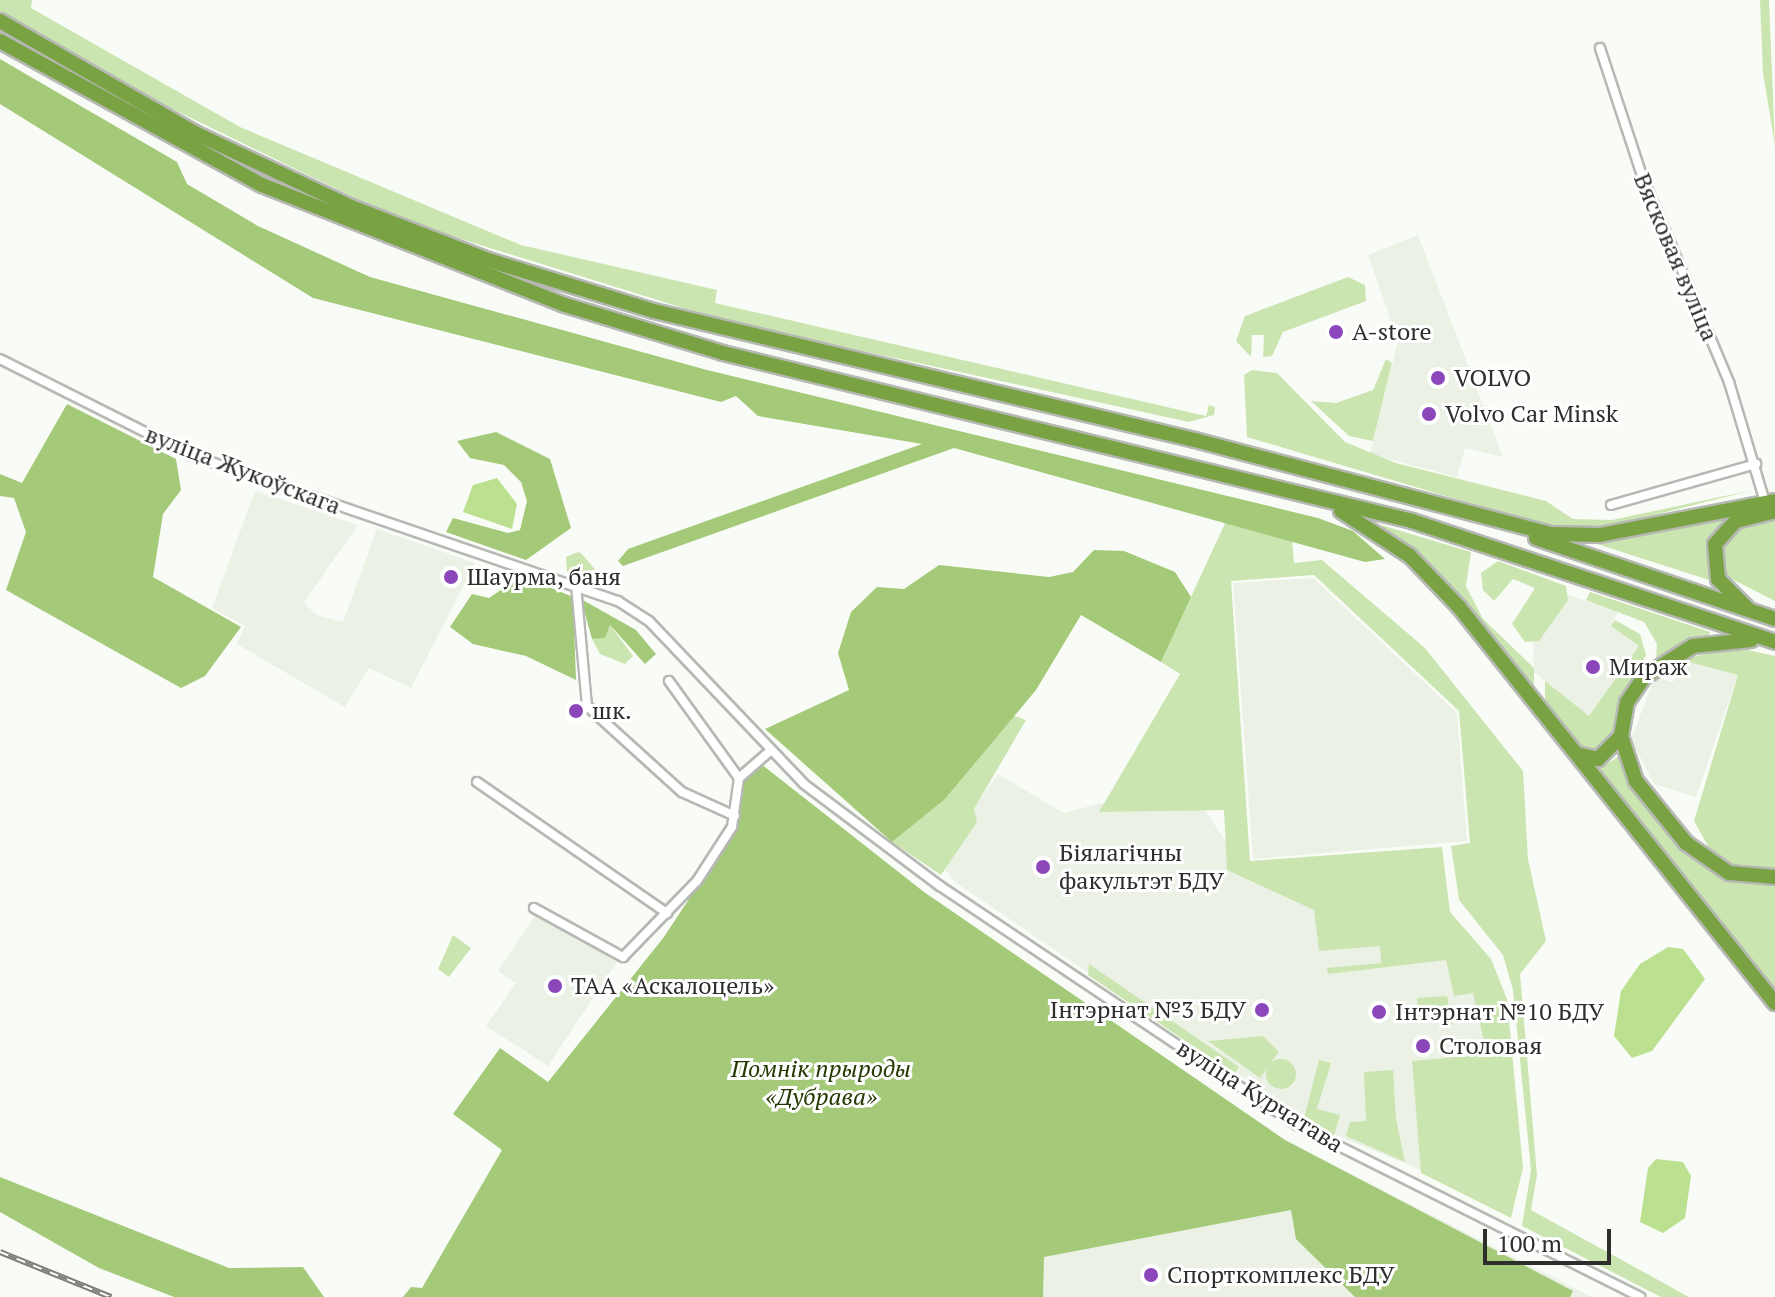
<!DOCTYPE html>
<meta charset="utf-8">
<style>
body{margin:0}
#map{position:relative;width:1775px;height:1297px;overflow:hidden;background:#f9fcf6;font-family:"PT Serif",serif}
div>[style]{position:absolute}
.built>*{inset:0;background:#ebf1e5}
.green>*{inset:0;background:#cbe5b0}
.round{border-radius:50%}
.forest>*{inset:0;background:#a3c979}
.water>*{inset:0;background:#bbe190}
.roads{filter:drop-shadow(2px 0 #b6b8b3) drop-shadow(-2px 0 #b6b8b3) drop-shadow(0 2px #b6b8b3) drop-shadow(0 -2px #b6b8b3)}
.street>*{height:8px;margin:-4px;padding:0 4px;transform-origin:4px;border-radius:4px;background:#fff}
.highway>*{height:14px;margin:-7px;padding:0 7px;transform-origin:7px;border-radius:7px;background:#79a343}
.rail>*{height:6px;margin-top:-3px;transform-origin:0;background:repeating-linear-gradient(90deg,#fff 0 9px,#7c7e7a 0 18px);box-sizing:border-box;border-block:2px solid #7c7e7a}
.dots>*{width:22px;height:22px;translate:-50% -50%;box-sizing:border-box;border:4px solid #fff;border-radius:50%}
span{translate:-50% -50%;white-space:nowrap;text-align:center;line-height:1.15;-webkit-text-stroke:6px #fff;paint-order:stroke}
.street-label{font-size:24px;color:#2e2f2d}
.poi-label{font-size:24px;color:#2e2f2d}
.left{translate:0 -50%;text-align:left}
.right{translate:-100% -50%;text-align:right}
.park-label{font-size:24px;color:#243a00;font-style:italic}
.scale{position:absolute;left:1483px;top:1229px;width:128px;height:36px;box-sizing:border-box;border:4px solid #2e2f2d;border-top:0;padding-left:10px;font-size:24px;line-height:28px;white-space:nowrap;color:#2e2f2d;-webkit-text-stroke:6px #fff;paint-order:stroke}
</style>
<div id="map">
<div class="built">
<i style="clip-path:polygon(1418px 235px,1503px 457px,1465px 448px,1457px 477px,1370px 454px,1398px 341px,1368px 255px)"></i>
<i style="clip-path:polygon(255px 491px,358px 525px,304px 602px,316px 615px,343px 622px,377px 529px,475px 563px,411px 688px,369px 668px,345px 707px,237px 644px,245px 626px,212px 608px)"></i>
<i style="clip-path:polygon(1313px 578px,1457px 713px,1467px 841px,1253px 859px,1233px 583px)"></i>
<i style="clip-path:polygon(1568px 595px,1619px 611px,1612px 623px,1640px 646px,1589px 717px,1534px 672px,1533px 643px)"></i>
<i style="clip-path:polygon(1681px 660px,1738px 675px,1696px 797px,1654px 784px,1631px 739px,1655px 677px,1673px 682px)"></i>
<i style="clip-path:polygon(998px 774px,1064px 813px,1102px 803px,1197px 797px,1246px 874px,1456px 948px,1490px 1014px,1497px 1061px,1426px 1172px,1314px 1126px,955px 882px,938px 860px)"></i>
<i style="clip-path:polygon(537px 913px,617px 962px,548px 1066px,486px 1026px,516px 983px,498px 971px)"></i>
<i style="clip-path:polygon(1285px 1140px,1592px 1297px,1043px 1297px,1043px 1257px,1279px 1211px)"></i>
</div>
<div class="green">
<i style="clip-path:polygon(0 0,32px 0,31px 8px,240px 127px,521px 245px,717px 290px,715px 303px,1206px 416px,1209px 405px,1215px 407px,1214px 415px,1189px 422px,725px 321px,400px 220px,152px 99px,0 11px)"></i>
<i style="clip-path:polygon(1760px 0,1769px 0,1775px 146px,1763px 73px)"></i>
<i style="clip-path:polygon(1348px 277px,1365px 285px,1366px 301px,1283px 332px,1272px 356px,1263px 357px,1264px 335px,1252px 335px,1251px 357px,1236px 341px,1245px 316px)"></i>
<i style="clip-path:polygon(1386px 359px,1392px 363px,1373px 441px,1349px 436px,1311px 401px,1336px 403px,1373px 390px)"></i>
<i style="clip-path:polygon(1252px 370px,1277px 373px,1345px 442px,1396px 463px,1546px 501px,1573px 519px,1612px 520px,1753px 490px,1591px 531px,1550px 527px,1247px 437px,1244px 375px)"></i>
<i style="clip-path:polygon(1740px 513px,1709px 541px,1709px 580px,1597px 544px)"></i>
<i style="clip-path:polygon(1226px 521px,1292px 539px,1294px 563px,1322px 560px,1425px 648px,1523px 771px,1528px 859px,1546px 941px,1520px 974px,1537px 1175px,1531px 1210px,1689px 1297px,1661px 1297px,1522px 1226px,1531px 1170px,1513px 990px,1503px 955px,1459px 900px,1451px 846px,1470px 843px,1459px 711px,1314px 575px,1231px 581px,1250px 861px,1442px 847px,1450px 912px,1491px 959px,1507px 999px,1523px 1168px,1511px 1218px,1421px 1173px,1412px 1061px,1487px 1054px,1473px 993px,1454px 996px,1446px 960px,1328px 974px,1327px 968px,1381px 963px,1380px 946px,1319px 951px,1314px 910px,1227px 870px,1224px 810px,1099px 812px,1180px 674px,1161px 662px)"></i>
<i style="clip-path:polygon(1771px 521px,1775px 521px,1775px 601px,1722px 574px,1721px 544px,1736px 530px)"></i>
<i style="clip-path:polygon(1381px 525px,1471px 552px,1466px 586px,1483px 619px,1534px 668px,1534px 688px)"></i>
<i style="clip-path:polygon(578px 552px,581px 553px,611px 588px,567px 572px,566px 557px)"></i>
<i style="clip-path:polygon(1498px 561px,1566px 586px,1568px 600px,1539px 641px,1525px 642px,1512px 624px,1535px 588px,1513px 579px,1494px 601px,1483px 590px,1481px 573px)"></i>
<i style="clip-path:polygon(1590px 592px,1710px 632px,1710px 634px,1656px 661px,1657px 644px,1644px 622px,1586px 600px)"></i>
<i style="clip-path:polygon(1615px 620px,1640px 634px,1646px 655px,1618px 707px,1615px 737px,1599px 753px,1587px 752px,1545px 704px,1545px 681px,1589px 716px,1639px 646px,1611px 626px)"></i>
<i style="clip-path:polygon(610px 625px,633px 656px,625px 664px,600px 654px,592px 639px,605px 637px)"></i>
<i style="clip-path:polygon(1734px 647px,1775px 656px,1775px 871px,1740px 870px,1714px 857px,1694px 821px,1738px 675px,1681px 660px)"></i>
<i style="clip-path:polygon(1012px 715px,1026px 720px,974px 809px,977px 822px,941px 875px,892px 842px,944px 800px)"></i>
<i style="clip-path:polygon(1619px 756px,1654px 818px,1690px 854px,1738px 880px,1775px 882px,1775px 994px,1605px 780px,1599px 769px)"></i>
<i style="clip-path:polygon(453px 935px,471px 948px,449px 977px,438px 969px)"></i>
<i style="clip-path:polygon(1089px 964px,1239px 1067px,1234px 1074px,1088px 975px)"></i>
<i style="clip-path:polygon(1447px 996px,1453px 1026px,1446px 1015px,1418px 1017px,1417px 998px)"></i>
<i style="clip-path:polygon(1263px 1036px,1279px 1052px,1260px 1078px,1208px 1041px)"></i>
<i class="round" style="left:1266px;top:1059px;width:30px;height:30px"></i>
<i style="clip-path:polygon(1319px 1060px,1331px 1063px,1317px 1109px,1340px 1115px,1333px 1139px,1304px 1118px)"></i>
<i style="clip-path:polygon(1393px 1070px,1396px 1119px,1405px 1162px,1346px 1136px,1350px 1122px,1366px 1121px,1364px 1072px)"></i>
</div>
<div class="forest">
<i style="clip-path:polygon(0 59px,177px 162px,187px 184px,258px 226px,370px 277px,707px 370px,1318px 518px,1353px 531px,1385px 559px,1365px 562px,954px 448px,623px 566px,618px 561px,628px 549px,922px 444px,758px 416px,736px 396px,721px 402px,313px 298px,0 104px)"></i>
<i style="clip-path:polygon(67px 404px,176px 459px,181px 490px,163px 514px,153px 577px,241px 627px,205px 676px,181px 688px,6px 590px,26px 532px,14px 498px,0 496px,0 474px,22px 483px)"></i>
<i style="clip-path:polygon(496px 432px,550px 459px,571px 528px,526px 560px,446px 532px,453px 518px,508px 533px,520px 530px,527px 501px,521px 482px,504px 465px,470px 458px,457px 441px)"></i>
<i style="clip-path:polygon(1094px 550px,1124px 551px,1175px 572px,1191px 597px,1161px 662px,1081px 615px,1036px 690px,944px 800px,892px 842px,765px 729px,849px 690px,838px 653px,851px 612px,877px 587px,904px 589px,939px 565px,1049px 577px,1073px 572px)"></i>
<i style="clip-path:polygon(532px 580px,573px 597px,576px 680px,526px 656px,473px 644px,450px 627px,472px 594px,489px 598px,512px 582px)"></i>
<i style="clip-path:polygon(581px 599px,636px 630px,656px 654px,645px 664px,610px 625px,605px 638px,592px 639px)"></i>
<i style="clip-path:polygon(761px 764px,924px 892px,1285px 1140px,1573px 1291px,1570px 1297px,1355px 1297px,1296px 1239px,1291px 1210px,1044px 1257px,1043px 1297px,403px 1297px,411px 1287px,422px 1288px,502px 1150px,453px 1114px,500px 1048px,548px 1082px,664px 937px,733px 832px,741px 780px)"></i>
<i style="clip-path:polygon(0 1177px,229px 1268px,303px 1267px,324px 1297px,174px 1297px,99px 1268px,0 1212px)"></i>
</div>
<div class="water">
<i style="clip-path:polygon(497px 478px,517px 504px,512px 529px,463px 512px,473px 485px)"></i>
<i style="clip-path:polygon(1668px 947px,1683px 949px,1705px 979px,1652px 1051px,1632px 1058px,1614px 1036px,1621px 991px,1640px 964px)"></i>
<i style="clip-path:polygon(1656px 1159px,1683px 1162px,1691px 1176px,1685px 1218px,1663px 1233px,1640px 1222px,1648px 1168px)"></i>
</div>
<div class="roads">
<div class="street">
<i style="left:1600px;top:48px;width:135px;rotate:71.8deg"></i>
<i style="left:1642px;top:176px;width:224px;rotate:67.1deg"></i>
<i style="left:1729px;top:382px;width:128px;rotate:73.3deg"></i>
<i style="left:0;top:359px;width:214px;rotate:26.7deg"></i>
<i style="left:191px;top:455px;width:451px;rotate:18.9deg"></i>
<i style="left:618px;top:601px;width:37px;rotate:33deg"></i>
<i style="left:649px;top:621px;width:225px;rotate:46.4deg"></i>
<i style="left:804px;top:784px;width:170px;rotate:36.9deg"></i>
<i style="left:940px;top:886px;width:430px;rotate:33.8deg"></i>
<i style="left:1297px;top:1125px;width:384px;rotate:26.6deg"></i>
<i style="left:1611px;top:505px;width:151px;rotate:-15.8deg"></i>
<i style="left:576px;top:585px;width:121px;rotate:84.8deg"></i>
<i style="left:587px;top:706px;width:128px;rotate:42.2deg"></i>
<i style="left:682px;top:792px;width:58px;rotate:24.4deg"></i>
<i style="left:669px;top:681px;width:120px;rotate:54.2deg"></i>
<i style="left:477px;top:782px;width:231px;rotate:34.6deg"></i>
<i style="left:534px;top:908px;width:102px;rotate:28.8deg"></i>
<i style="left:623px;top:957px;width:106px;rotate:-45.8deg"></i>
<i style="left:697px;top:881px;width:64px;rotate:-57.1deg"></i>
<i style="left:732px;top:827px;width:49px;rotate:-81.9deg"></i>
<i style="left:739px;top:778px;width:41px;rotate:-41.1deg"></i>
</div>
<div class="highway">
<i style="left:0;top:21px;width:225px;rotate:29.9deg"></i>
<i style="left:195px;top:133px;width:176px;rotate:25.3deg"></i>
<i style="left:354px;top:208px;width:144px;rotate:21.2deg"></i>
<i style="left:488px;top:260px;width:174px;rotate:17.1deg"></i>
<i style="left:654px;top:311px;width:556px;rotate:13.41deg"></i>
<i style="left:1195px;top:440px;width:368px;rotate:14.8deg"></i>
<i style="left:1551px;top:534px;width:49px;rotate:1.2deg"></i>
<i style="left:1600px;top:535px;width:178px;rotate:-11deg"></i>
<i style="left:0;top:41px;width:299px;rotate:28.8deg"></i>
<i style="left:262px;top:185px;width:323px;rotate:21.6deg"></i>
<i style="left:562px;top:304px;width:168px;rotate:16.9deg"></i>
<i style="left:723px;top:353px;width:709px;rotate:13.7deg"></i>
<i style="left:1412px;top:521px;width:383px;rotate:18.4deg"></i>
<i style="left:1341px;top:511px;width:82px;rotate:33.1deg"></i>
<i style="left:1410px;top:556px;width:71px;rotate:46.1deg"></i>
<i style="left:1459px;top:607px;width:507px;rotate:51.41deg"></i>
<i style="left:1536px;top:538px;width:252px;rotate:18.7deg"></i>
<i style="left:1747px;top:608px;width:41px;rotate:-135deg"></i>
<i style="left:1718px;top:579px;width:35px;rotate:-95deg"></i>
<i style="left:1715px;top:544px;width:31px;rotate:-48deg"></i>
<i style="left:1736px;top:521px;width:38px;rotate:-14deg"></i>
<i style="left:1751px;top:640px;width:58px;rotate:174.1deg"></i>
<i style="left:1693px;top:646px;width:58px;rotate:147.7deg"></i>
<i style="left:1644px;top:677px;width:30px;rotate:124deg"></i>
<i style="left:1627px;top:702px;width:35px;rotate:100deg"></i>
<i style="left:1621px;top:736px;width:47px;rotate:71.6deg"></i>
<i style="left:1636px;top:781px;width:80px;rotate:51.1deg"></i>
<i style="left:1686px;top:843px;width:52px;rotate:34.9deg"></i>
<i style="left:1729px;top:873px;width:46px;rotate:5deg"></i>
<i style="left:1577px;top:754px;width:22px;rotate:13deg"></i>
<i style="left:1598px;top:759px;width:33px;rotate:-45deg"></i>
</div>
</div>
<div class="rail">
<i style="left:0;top:1252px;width:120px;rotate:22.1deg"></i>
</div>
<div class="dots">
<i style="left:1336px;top:332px;background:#8b46ba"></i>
<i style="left:1438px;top:378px;background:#8b46ba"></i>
<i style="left:1429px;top:414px;background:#8b46ba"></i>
<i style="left:451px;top:577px;background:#8b46ba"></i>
<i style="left:1593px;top:667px;background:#8b46ba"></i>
<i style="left:576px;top:711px;background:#8b46ba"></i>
<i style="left:1043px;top:867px;background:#8b46ba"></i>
<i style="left:555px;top:986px;background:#8b46ba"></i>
<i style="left:1262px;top:1010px;background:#8b46ba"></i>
<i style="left:1379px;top:1012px;background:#8b46ba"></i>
<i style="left:1423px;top:1046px;background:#8b46ba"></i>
<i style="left:1151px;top:1275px;background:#8b46ba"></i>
</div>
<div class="street-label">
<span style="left:1676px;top:257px;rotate:67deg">Вясковая вуліца</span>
<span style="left:243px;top:470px;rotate:21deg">вуліца Жукоўскага</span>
<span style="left:1260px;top:1096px;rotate:32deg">вуліца Курчатава</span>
</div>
<div class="poi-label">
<span class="left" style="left:1352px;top:332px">А-store</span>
<span class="left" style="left:1454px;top:378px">VOLVO</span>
<span class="left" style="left:1445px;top:414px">Volvo Car Minsk</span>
<span class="left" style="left:467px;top:577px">Шаурма, баня</span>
<span class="left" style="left:1609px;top:667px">Мираж</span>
<span class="left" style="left:592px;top:711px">шк.</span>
<span class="left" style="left:1059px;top:867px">Біялагічны<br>факультэт БДУ</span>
<span class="left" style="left:571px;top:986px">ТАА «Аскалоцель»</span>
<span class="right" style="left:1246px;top:1010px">Інтэрнат №3 БДУ</span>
<span class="left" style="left:1395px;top:1012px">Інтэрнат №10 БДУ</span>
<span class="left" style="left:1439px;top:1046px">Столовая</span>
<span class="left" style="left:1167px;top:1275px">Спорткомплекс БДУ</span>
</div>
<div class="park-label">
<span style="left:821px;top:1083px">Помнік прыроды<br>«Дубрава»</span>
</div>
<div class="scale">100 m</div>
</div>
